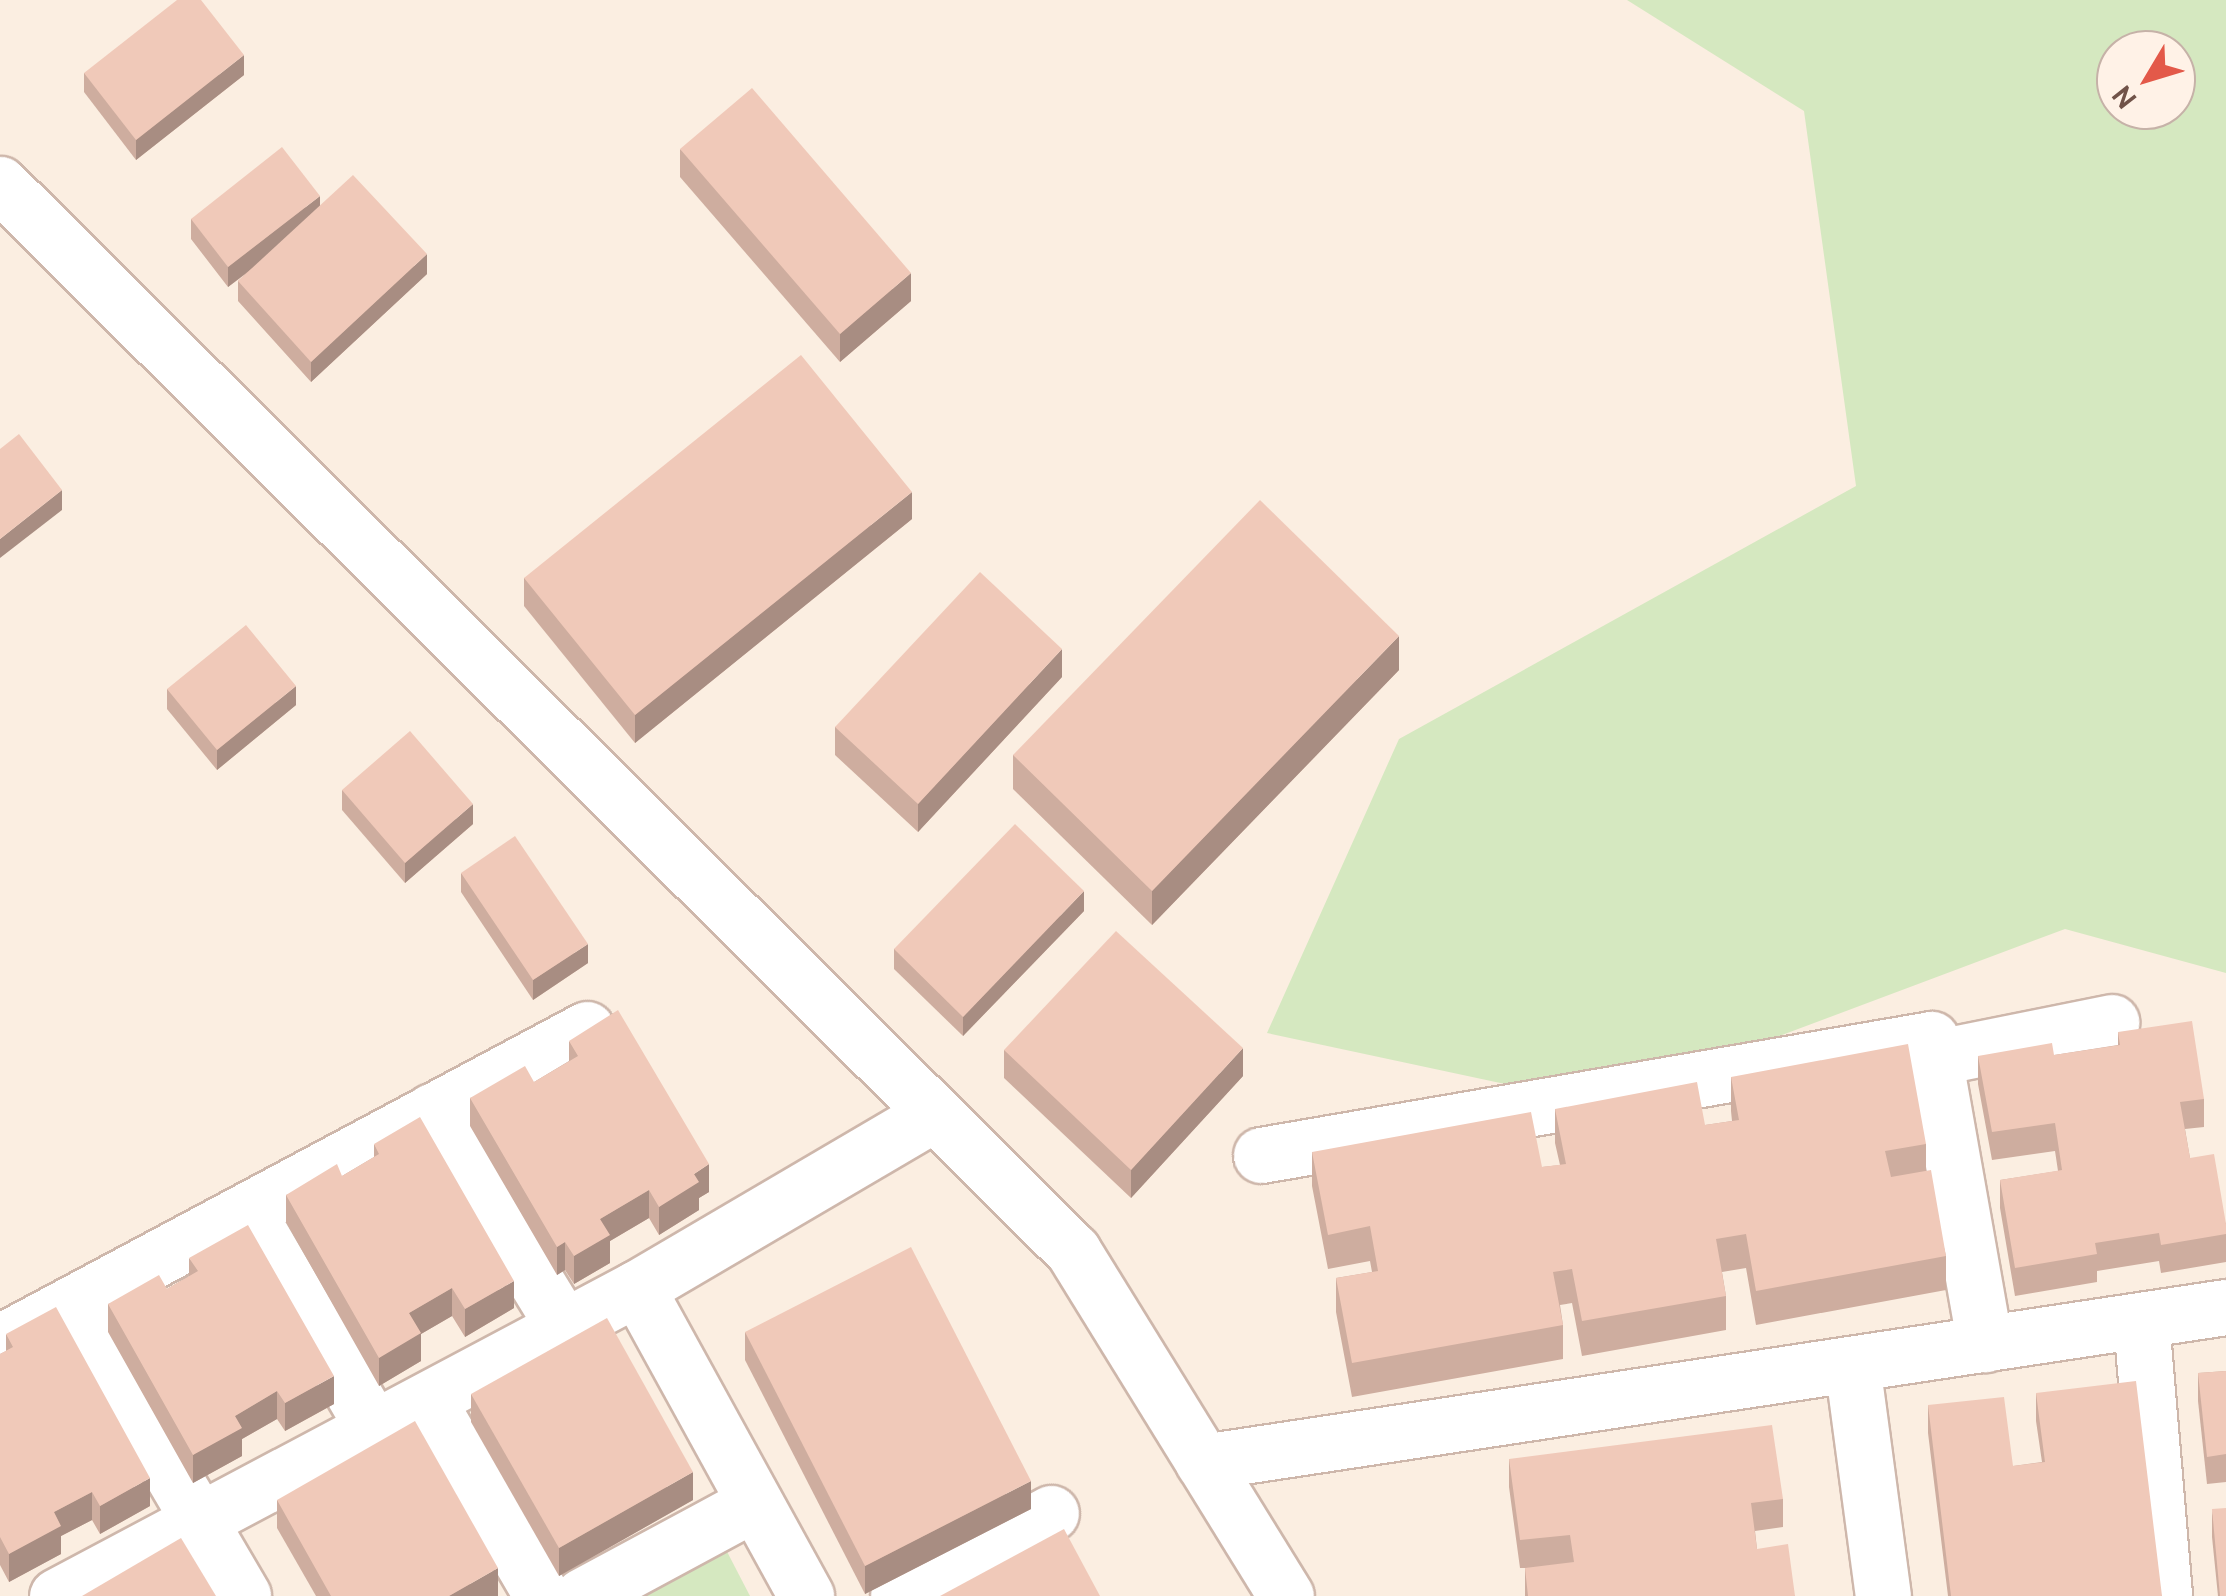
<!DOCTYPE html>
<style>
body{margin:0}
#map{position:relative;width:2226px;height:1596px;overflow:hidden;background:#fbeee1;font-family:Cabin,sans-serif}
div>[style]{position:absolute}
.green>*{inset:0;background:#d5e8c0}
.roads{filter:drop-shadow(2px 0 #ceb7ab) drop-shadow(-2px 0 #ceb7ab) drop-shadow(0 2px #ceb7ab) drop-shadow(0 -2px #ceb7ab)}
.minor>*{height:55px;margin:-27.5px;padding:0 27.5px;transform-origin:27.5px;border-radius:27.5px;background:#fff}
.wall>*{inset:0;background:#cead9f}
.shaded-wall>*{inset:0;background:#a88d82}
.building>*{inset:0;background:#f0c9b9}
span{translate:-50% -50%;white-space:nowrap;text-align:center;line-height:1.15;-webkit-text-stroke:10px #fff2e7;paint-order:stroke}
.north{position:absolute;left:2096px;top:30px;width:100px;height:100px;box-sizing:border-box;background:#fff2e7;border:2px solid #c6b2a8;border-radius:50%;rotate:232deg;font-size:28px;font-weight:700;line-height:40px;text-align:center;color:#715349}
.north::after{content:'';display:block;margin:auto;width:35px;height:45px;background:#e35949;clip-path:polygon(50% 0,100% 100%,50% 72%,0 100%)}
</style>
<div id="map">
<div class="green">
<i style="clip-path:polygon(evenodd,1627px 0,2226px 0,2226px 973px,2065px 929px,1598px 1104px,1267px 1033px,1399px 739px,1856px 486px,1804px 111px,1627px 0,2116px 50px,2176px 50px,2176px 110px,2116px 110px,2116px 50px)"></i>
<i style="clip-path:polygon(722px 1542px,750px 1596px,625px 1596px)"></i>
</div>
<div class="roads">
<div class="minor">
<i style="left:0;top:184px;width:1513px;rotate:44.84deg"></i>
<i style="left:1073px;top:1251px;width:405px;rotate:58.3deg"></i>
<i style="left:1933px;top:1058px;width:182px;rotate:-11.4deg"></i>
<i style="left:432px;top:1111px;width:253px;rotate:58.6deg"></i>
<i style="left:1261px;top:1155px;width:680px;rotate:-9.82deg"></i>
<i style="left:1931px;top:1039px;width:310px;rotate:80deg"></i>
<i style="left:247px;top:1211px;width:252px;rotate:59.8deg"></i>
<i style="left:637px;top:1288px;width:351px;rotate:61.2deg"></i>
<i style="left:72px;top:1304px;width:338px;rotate:59.6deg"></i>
<i style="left:2141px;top:1321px;width:276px;rotate:85.2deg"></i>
<i style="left:0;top:1342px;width:665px;rotate:-28.07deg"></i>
<i style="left:1852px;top:1364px;width:234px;rotate:82.4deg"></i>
<i style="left:428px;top:1401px;width:226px;rotate:59.7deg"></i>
<i style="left:1203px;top:1462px;width:1035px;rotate:-8.62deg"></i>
<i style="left:57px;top:1596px;width:657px;rotate:-27.97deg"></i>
<i style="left:637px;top:1288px;width:344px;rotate:-30.4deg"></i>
<i style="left:582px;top:1596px;width:196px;rotate:-28.3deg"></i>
<i style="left:898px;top:1596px;width:174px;rotate:-28.5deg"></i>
</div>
</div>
<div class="wall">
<i style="clip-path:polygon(84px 73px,244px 75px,136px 160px,84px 92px)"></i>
<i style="clip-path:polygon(680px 149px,911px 301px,840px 362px,680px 177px)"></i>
<i style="clip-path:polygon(320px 206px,427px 274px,311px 382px,238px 301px,238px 281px,247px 273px,228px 287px,191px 239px,191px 219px)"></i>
<i style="clip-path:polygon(912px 519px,635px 743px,524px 606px,524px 578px)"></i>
<i style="clip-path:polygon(1399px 670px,1152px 925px,1013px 789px,1013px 755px)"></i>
<i style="clip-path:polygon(1062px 677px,918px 832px,835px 755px,835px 727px)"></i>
<i style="clip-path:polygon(167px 689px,296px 705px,217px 770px,167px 709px)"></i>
<i style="clip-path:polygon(342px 790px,473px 824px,405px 883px,342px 810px)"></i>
<i style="clip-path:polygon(461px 873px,588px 963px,533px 1000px,461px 892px)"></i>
<i style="clip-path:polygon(1084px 911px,963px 1036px,894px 969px,894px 949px)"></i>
<i style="clip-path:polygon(2118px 1032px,2204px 1099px,2204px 1127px,2185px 1129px,2190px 1158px,2226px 1224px,2226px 1262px,2161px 1273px,2159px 1261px,2097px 1271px,2097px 1282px,2015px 1296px,2000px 1208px,2000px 1180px,2058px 1171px,2055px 1151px,1992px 1160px,1978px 1084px,1978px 1056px,2054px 1055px,2118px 1045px)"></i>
<i style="clip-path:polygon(569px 1041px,709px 1192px,699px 1198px,699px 1210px,659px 1235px,649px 1218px,610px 1241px,610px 1263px,574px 1284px,565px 1270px,557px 1275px,470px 1126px,470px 1098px,534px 1082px,569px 1061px)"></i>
<i style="clip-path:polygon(1004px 1050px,1243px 1076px,1131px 1198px,1004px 1078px)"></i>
<i style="clip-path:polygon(1731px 1077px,1926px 1144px,1926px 1170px,1946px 1256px,1946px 1290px,1756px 1325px,1746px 1268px,1722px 1272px,1726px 1296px,1726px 1330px,1582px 1356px,1572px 1303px,1560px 1305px,1563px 1325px,1563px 1359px,1352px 1397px,1336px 1312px,1336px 1278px,1372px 1272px,1370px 1261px,1328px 1269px,1312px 1186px,1312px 1152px,1542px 1167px,1560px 1165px,1555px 1143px,1555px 1109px,1705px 1125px,1732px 1121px,1731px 1111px)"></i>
<i style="clip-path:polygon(374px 1144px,514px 1308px,465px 1337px,452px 1316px,421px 1334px,421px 1361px,379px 1386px,286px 1222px,286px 1195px,342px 1176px,374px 1157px)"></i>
<i style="clip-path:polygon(189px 1258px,334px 1404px,285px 1431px,277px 1419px,242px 1439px,242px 1456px,193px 1483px,108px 1332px,108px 1304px,167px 1289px,189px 1276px)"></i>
<i style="clip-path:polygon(745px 1332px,1031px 1509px,865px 1594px,745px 1360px)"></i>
<i style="clip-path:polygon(6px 1334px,150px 1506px,100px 1534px,92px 1520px,61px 1536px,61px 1554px,9px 1582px,0 1565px,0 1354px,6px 1351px)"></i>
<i style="clip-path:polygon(2226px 1371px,2226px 1482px,2207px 1484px,2198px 1401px,2198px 1373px)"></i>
<i style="clip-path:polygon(2036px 1393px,2162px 1596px,1948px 1596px,1928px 1433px,1928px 1405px,2013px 1466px,2042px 1462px,2036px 1421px)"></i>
<i style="clip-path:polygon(471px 1394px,693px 1500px,559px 1576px,471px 1422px)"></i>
<i style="clip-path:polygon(1509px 1459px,1783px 1499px,1783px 1527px,1755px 1531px,1757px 1549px,1795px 1596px,1525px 1596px,1525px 1568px,1520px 1568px,1509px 1487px)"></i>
<i style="clip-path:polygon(277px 1500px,498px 1596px,316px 1596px,277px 1528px)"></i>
<i style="clip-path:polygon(2212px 1509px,2226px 1596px,2218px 1596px,2212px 1537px)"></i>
</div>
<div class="shaded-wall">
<i style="clip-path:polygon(244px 55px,244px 75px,136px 160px,136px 140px)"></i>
<i style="clip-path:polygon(320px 196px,320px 216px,228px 287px,228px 267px)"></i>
<i style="clip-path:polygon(427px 254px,427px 274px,311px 382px,311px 362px)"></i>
<i style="clip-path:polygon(911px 273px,911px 301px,840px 362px,840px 334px)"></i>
<i style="clip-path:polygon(62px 490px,62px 510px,0 558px,0 539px)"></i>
<i style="clip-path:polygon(912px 492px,912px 519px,635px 743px,635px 715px)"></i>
<i style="clip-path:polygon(1399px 636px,1399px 670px,1152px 925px,1152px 891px)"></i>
<i style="clip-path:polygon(1062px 649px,1062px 677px,918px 832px,918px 804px)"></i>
<i style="clip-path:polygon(296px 686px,296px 705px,217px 770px,217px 750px)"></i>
<i style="clip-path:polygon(473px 804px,473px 824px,405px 883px,405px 863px)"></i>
<i style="clip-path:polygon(1084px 891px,1084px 911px,963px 1036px,963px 1017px)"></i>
<i style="clip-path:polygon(588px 944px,588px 963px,533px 1000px,533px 980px)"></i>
<i style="clip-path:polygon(1243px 1048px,1243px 1076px,1131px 1198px,1131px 1170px)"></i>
<i style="clip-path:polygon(709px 1164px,709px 1192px,699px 1198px,699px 1210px,659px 1235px,659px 1207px,694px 1174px)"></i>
<i style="clip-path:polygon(649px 1190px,649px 1218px,610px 1241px,610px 1263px,574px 1284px,574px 1256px,600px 1219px)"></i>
<i style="clip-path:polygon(565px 1242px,565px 1270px,557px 1275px,557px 1247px)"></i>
<i style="clip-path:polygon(514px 1281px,514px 1308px,465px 1337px,465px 1309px)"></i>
<i style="clip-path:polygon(452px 1288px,452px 1316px,421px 1334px,421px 1361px,379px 1386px,379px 1358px,409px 1313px)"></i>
<i style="clip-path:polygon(334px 1376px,334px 1404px,285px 1431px,285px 1403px)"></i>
<i style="clip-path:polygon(277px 1391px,277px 1419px,242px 1439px,242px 1456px,193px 1483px,193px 1455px,235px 1416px)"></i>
<i style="clip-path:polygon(693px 1472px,693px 1500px,559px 1576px,559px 1548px)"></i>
<i style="clip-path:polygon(150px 1478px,150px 1506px,100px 1534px,100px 1506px)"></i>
<i style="clip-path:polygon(1031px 1481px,1031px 1509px,865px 1594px,865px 1566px)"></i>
<i style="clip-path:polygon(92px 1492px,92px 1520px,61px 1536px,61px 1554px,9px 1582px,9px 1554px,54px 1512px)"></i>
<i style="clip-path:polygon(498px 1568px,498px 1596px,449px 1596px)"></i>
</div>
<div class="building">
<i style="clip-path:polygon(177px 0,201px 0,244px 55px,136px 140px,84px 73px)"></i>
<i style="clip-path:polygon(752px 88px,911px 273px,840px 334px,680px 149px)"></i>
<i style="clip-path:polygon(282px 147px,320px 196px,228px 267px,191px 219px)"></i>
<i style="clip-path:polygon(353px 175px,427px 254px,311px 362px,238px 281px)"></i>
<i style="clip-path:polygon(801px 355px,912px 492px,635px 715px,524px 578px)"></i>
<i style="clip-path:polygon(19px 434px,62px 490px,0 539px,0 449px)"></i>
<i style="clip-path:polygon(1260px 500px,1399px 636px,1152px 891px,1013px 755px)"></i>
<i style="clip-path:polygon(980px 572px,1062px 649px,918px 804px,835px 727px)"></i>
<i style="clip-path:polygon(246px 625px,296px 686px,217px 750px,167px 689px)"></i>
<i style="clip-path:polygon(410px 731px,473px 804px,405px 863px,342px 790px)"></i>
<i style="clip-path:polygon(1015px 824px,1084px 891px,963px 1017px,894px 949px)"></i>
<i style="clip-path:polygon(515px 836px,588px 944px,533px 980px,461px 873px)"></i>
<i style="clip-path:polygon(1116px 931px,1243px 1048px,1131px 1170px,1004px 1050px)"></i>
<i style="clip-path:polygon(618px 1010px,709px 1164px,694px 1174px,699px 1182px,659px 1207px,649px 1190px,600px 1219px,610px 1235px,574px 1256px,565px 1242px,557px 1247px,470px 1098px,525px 1066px,534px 1082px,578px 1056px,569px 1041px)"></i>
<i style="clip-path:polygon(2192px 1021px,2204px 1099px,2180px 1102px,2190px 1158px,2214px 1154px,2226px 1224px,2226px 1234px,2161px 1245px,2159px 1233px,2095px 1243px,2097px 1254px,2015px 1268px,2000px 1180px,2062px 1170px,2055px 1123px,1992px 1132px,1978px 1056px,2052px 1043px,2054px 1055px,2120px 1045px,2118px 1032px)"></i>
<i style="clip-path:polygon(1908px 1044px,1926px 1144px,1885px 1151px,1891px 1177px,1931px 1170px,1946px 1256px,1756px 1291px,1746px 1234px,1716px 1239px,1726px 1296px,1582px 1321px,1572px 1269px,1553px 1272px,1563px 1325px,1352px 1363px,1336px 1278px,1378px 1271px,1370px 1226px,1328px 1235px,1312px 1152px,1531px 1112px,1542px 1167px,1566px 1164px,1555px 1109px,1697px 1082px,1705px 1125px,1739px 1120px,1731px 1077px)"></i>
<i style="clip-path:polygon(420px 1117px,514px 1281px,465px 1309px,452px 1288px,409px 1313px,421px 1333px,379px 1358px,286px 1195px,337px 1164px,342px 1176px,379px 1154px,374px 1144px)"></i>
<i style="clip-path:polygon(248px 1225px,334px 1376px,285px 1403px,277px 1391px,235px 1416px,242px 1428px,193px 1455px,108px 1304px,159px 1275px,167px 1289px,198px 1271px,189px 1258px)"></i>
<i style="clip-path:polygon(911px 1247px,1031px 1481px,865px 1566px,745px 1332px)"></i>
<i style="clip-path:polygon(56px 1307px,150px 1478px,100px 1506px,92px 1492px,54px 1512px,61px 1526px,9px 1554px,0 1537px,0 1354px,13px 1347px,6px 1334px)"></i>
<i style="clip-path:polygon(607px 1318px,693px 1472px,559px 1548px,471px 1394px)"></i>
<i style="clip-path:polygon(2226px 1371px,2226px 1454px,2207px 1457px,2198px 1373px)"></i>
<i style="clip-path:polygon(2136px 1381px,2162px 1596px,1951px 1596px,1928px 1405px,2004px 1397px,2013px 1466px,2045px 1462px,2036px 1393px)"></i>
<i style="clip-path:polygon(415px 1421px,498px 1568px,449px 1596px,331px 1596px,277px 1500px)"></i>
<i style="clip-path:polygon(1772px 1425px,1783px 1499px,1751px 1503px,1757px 1549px,1788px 1544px,1795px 1596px,1528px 1596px,1525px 1568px,1574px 1562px,1570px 1535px,1520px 1540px,1509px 1459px)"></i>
<i style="clip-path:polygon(2226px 1508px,2226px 1596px,2220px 1596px,2212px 1509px)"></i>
<i style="clip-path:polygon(1064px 1529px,1100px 1596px,940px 1596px)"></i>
<i style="clip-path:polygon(181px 1538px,216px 1596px,82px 1596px)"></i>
</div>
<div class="north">N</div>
</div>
